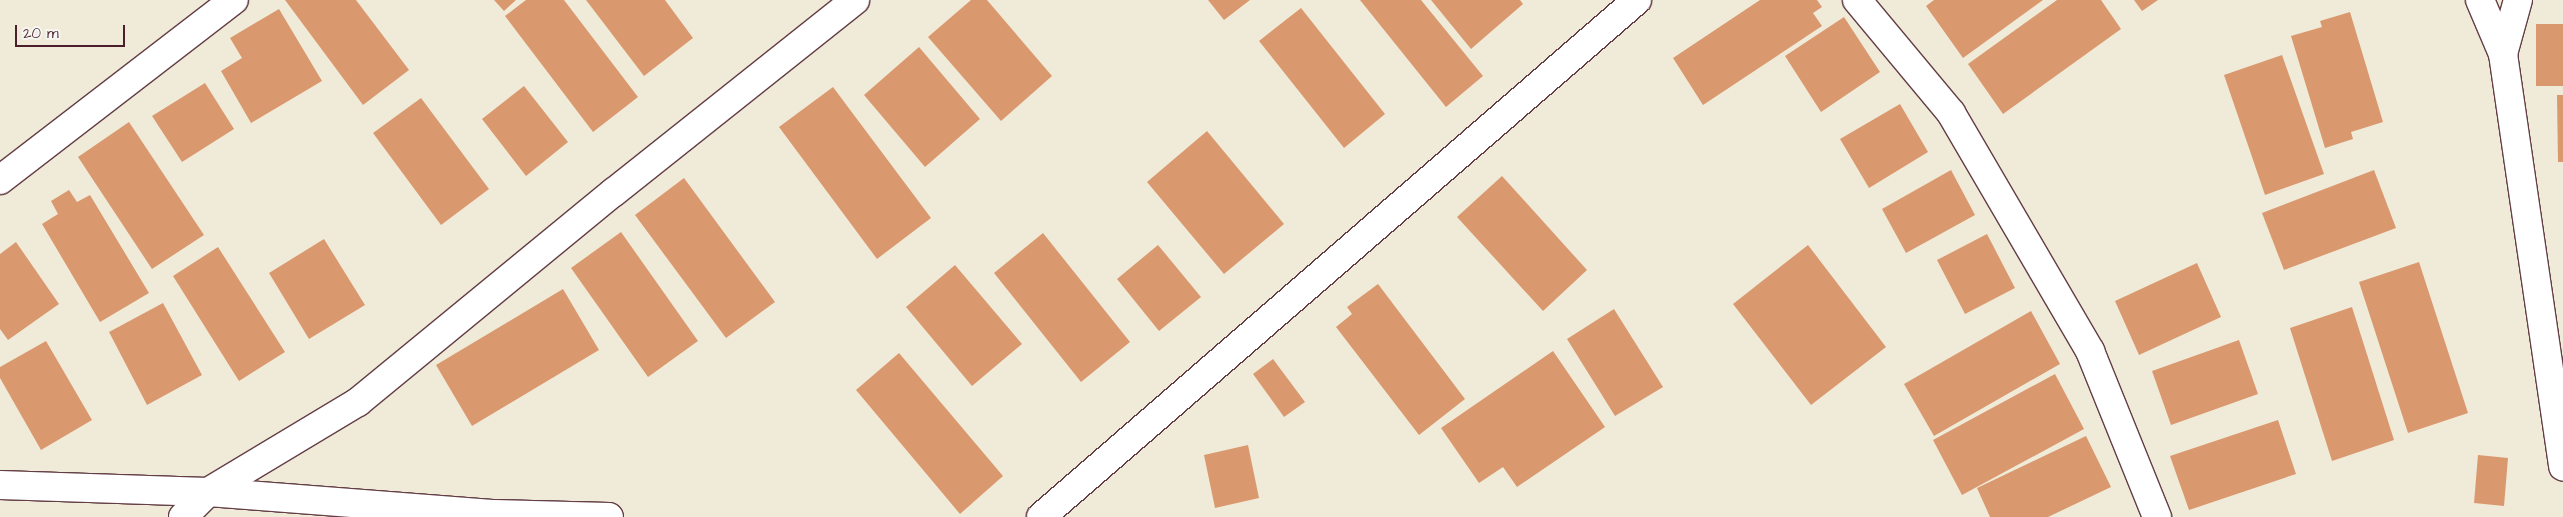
<!DOCTYPE html>
<style>
body{margin:0}
#map{position:relative;width:2563px;height:517px;overflow:hidden;background:#f0ebd8;font-family:"Architects Daughter",sans-serif}
div>[style]{position:absolute}
.building>*{inset:0;background:#da986f}
.roads{filter:drop-shadow(1px 0 #633e45) drop-shadow(-1px 0 #633e45) drop-shadow(0 1px #633e45) drop-shadow(0 -1px #633e45)}
.street>*{height:28px;margin:-14px;padding:0 14px;transform-origin:14px;border-radius:14px;background:#fff}
span{translate:-50% -50%;white-space:nowrap;text-align:center;line-height:1.15;-webkit-text-stroke:4.5px #f6f6f2;paint-order:stroke}
.scale{position:absolute;left:15px;top:25px;width:110px;height:22px;box-sizing:border-box;border:2px solid #4a1f2b;border-top:0;padding-left:6px;font-size:15px;line-height:18px;white-space:nowrap;color:#4a1f2b;-webkit-text-stroke:4px #f6f6f2;paint-order:stroke}
</style>
<div id="map">
<div class="building">
<i style="clip-path:polygon(285px 0,356px 0,409px 70px,363px 105px)"></i>
<i style="clip-path:polygon(494px 0,516px 0,504px 11px)"></i>
<i style="clip-path:polygon(526px 0,564px 0,638px 97px,593px 132px,505px 16px)"></i>
<i style="clip-path:polygon(586px 0,665px 0,693px 38px,644px 76px)"></i>
<i style="clip-path:polygon(971px 0,987px 0,1052px 76px,1001px 121px,928px 37px)"></i>
<i style="clip-path:polygon(1208px 0,1250px 0,1224px 20px)"></i>
<i style="clip-path:polygon(1360px 0,1421px 0,1483px 76px,1446px 107px)"></i>
<i style="clip-path:polygon(1431px 0,1520px 0,1523px 4px,1471px 49px)"></i>
<i style="clip-path:polygon(1760px 0,1817px 0,1822px 7px,1813px 13px,1822px 26px,1703px 105px,1673px 58px)"></i>
<i style="clip-path:polygon(1934px 0,2043px 0,1963px 58px,1926px 6px)"></i>
<i style="clip-path:polygon(2057px 0,2101px 0,2121px 29px,2003px 114px,1968px 64px)"></i>
<i style="clip-path:polygon(2134px 0,2158px 0,2142px 11px)"></i>
<i style="clip-path:polygon(1301px 8px,1385px 114px,1344px 148px,1259px 41px)"></i>
<i style="clip-path:polygon(279px 9px,322px 81px,251px 123px,221px 71px,242px 58px,230px 38px)"></i>
<i style="clip-path:polygon(2350px 12px,2383px 122px,2351px 132px,2353px 139px,2325px 148px,2291px 36px,2322px 27px,2320px 21px)"></i>
<i style="clip-path:polygon(1844px 17px,1880px 72px,1821px 112px,1785px 56px)"></i>
<i style="clip-path:polygon(2536px 24px,2563px 24px,2563px 86px,2536px 86px)"></i>
<i style="clip-path:polygon(919px 47px,980px 119px,925px 167px,864px 95px)"></i>
<i style="clip-path:polygon(2282px 55px,2324px 174px,2265px 195px,2224px 75px)"></i>
<i style="clip-path:polygon(205px 83px,234px 129px,182px 162px,152px 116px)"></i>
<i style="clip-path:polygon(524px 86px,568px 142px,526px 176px,482px 119px)"></i>
<i style="clip-path:polygon(833px 87px,931px 218px,877px 259px,779px 127px)"></i>
<i style="clip-path:polygon(2557px 95px,2563px 95px,2563px 162px,2558px 162px)"></i>
<i style="clip-path:polygon(421px 98px,489px 189px,441px 225px,373px 133px)"></i>
<i style="clip-path:polygon(1900px 104px,1928px 152px,1869px 188px,1840px 139px)"></i>
<i style="clip-path:polygon(129px 122px,204px 235px,152px 269px,78px 157px)"></i>
<i style="clip-path:polygon(1207px 131px,1284px 224px,1224px 274px,1147px 182px)"></i>
<i style="clip-path:polygon(1951px 170px,1975px 215px,1906px 253px,1882px 209px)"></i>
<i style="clip-path:polygon(2374px 170px,2396px 228px,2284px 270px,2262px 213px)"></i>
<i style="clip-path:polygon(1502px 176px,1587px 270px,1543px 311px,1457px 217px)"></i>
<i style="clip-path:polygon(684px 178px,775px 302px,726px 338px,635px 215px)"></i>
<i style="clip-path:polygon(69px 190px,77px 202px,90px 195px,149px 293px,100px 322px,42px 224px,58px 214px,51px 201px)"></i>
<i style="clip-path:polygon(621px 232px,698px 341px,648px 377px,571px 268px)"></i>
<i style="clip-path:polygon(1043px 233px,1130px 342px,1081px 382px,994px 273px)"></i>
<i style="clip-path:polygon(1987px 234px,2015px 288px,1965px 314px,1937px 260px)"></i>
<i style="clip-path:polygon(324px 239px,365px 305px,309px 339px,269px 273px)"></i>
<i style="clip-path:polygon(16px 242px,59px 304px,8px 340px,0 329px,0 254px)"></i>
<i style="clip-path:polygon(1158px 245px,1201px 297px,1159px 331px,1117px 279px)"></i>
<i style="clip-path:polygon(1808px 245px,1886px 347px,1811px 405px,1733px 304px)"></i>
<i style="clip-path:polygon(218px 247px,285px 352px,239px 381px,173px 276px)"></i>
<i style="clip-path:polygon(2419px 262px,2468px 413px,2408px 433px,2359px 282px)"></i>
<i style="clip-path:polygon(2197px 263px,2221px 317px,2139px 355px,2115px 301px)"></i>
<i style="clip-path:polygon(955px 265px,1022px 344px,972px 386px,906px 307px)"></i>
<i style="clip-path:polygon(1378px 284px,1465px 399px,1419px 435px,1336px 327px,1352px 314px,1347px 307px)"></i>
<i style="clip-path:polygon(563px 289px,599px 350px,472px 426px,436px 365px)"></i>
<i style="clip-path:polygon(163px 303px,202px 375px,147px 405px,109px 332px)"></i>
<i style="clip-path:polygon(2352px 307px,2394px 440px,2332px 461px,2290px 328px)"></i>
<i style="clip-path:polygon(1614px 309px,1663px 387px,1615px 416px,1567px 339px)"></i>
<i style="clip-path:polygon(2031px 311px,2060px 364px,1934px 436px,1904px 384px)"></i>
<i style="clip-path:polygon(2239px 340px,2258px 394px,2171px 425px,2152px 371px)"></i>
<i style="clip-path:polygon(46px 341px,92px 420px,41px 450px,0 378px,0 367px)"></i>
<i style="clip-path:polygon(1553px 351px,1605px 427px,1517px 487px,1503px 467px,1479px 483px,1441px 428px)"></i>
<i style="clip-path:polygon(899px 353px,1003px 476px,960px 514px,856px 390px)"></i>
<i style="clip-path:polygon(1273px 359px,1305px 402px,1284px 417px,1253px 374px)"></i>
<i style="clip-path:polygon(2055px 374px,2084px 429px,1962px 495px,1933px 440px)"></i>
<i style="clip-path:polygon(2278px 420px,2296px 474px,2189px 510px,2170px 456px)"></i>
<i style="clip-path:polygon(2086px 436px,2111px 487px,2048px 517px,1990px 517px,1977px 488px)"></i>
<i style="clip-path:polygon(1248px 445px,1259px 498px,1215px 508px,1204px 455px)"></i>
<i style="clip-path:polygon(2478px 455px,2508px 458px,2504px 506px,2474px 503px)"></i>
</div>
<div class="roads">
<div class="street">
<i style="left:1857px;top:0;width:147px;rotate:50.2deg"></i>
<i style="left:1951px;top:113px;width:276px;rotate:59.7deg"></i>
<i style="left:2090px;top:351px;width:179px;rotate:68deg"></i>
<i style="left:2480px;top:0;width:59px;rotate:66.9deg"></i>
<i style="left:2503px;top:54px;width:417px;rotate:81.7deg"></i>
<i style="left:2503px;top:54px;width:56px;rotate:-74.5deg"></i>
<i style="left:0;top:180px;width:295px;rotate:-37.6deg"></i>
<i style="left:0;top:485px;width:208px;rotate:1.9deg"></i>
<i style="left:208px;top:492px;width:285px;rotate:4.4deg"></i>
<i style="left:492px;top:514px;width:117px;rotate:1.5deg"></i>
<i style="left:183px;top:517px;width:35px;rotate:-45deg"></i>
<i style="left:208px;top:492px;width:175px;rotate:-31deg"></i>
<i style="left:358px;top:402px;width:331px;rotate:-39.4deg"></i>
<i style="left:614px;top:192px;width:308px;rotate:-38.5deg"></i>
<i style="left:1041px;top:517px;width:789px;rotate:-40.94deg"></i>
</div>
</div>
<div class="scale">20 m</div>
</div>
